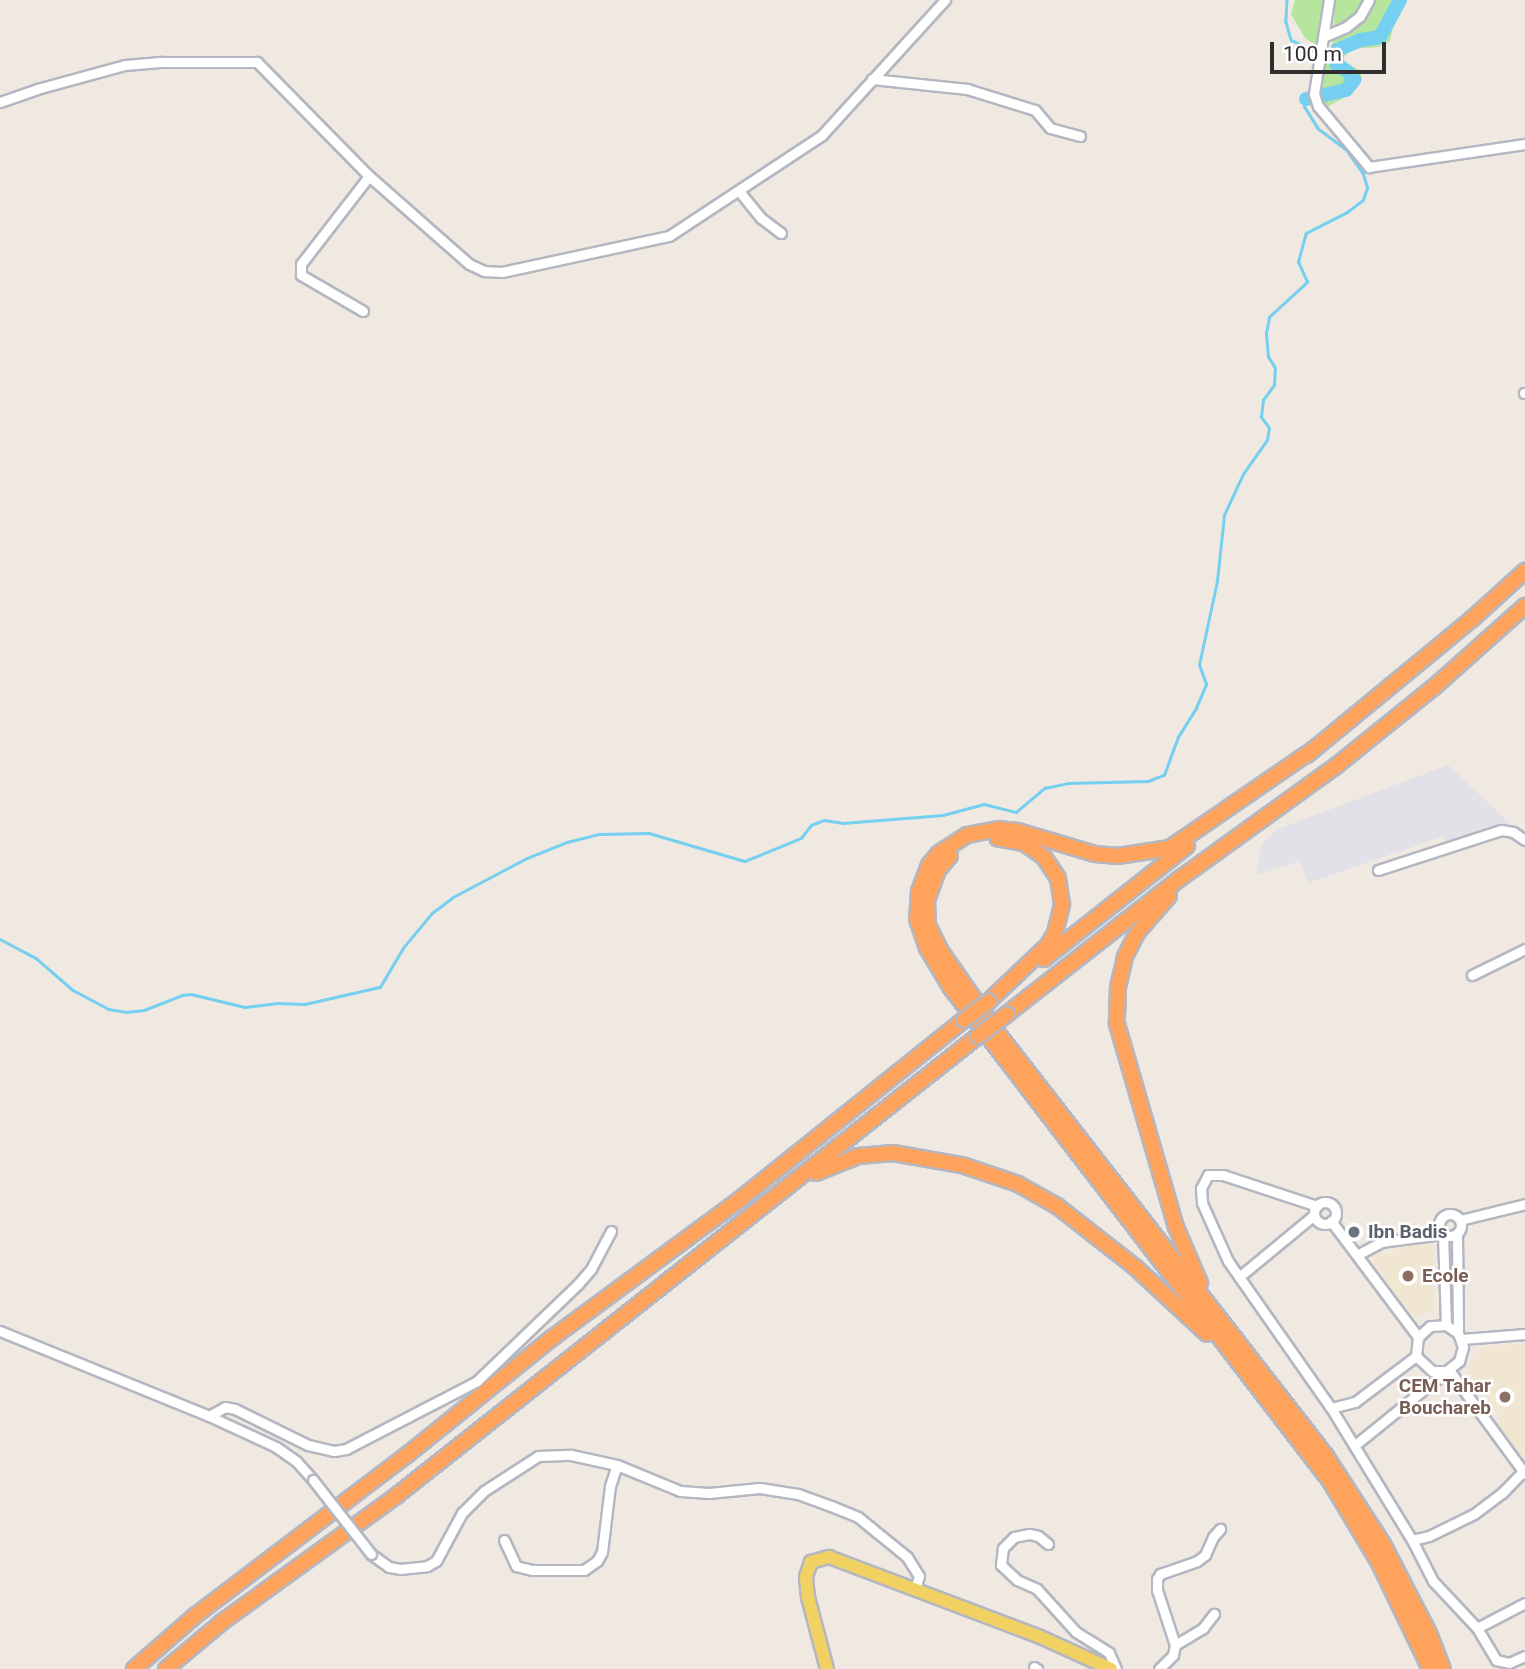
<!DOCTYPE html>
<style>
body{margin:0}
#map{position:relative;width:1525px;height:1669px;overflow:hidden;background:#efe9e1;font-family:Roboto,sans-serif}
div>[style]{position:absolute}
.industrial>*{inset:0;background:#e3e1e8}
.education>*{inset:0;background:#f0e6d1}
.green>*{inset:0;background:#b6e59e}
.stream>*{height:2.5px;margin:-1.25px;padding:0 1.25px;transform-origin:1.25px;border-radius:1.25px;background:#75cff0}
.river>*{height:14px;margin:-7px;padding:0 7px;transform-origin:7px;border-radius:7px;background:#75cff0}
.roads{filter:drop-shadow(2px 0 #b4b7c1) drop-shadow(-2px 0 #b4b7c1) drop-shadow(0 2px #b4b7c1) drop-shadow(0 -2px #b4b7c1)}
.minor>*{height:9px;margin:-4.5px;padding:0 4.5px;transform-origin:4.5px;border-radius:4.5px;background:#fff}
.minor>.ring{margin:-4.5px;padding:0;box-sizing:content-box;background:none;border:9px solid #fff;border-radius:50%}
.major>*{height:12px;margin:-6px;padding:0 6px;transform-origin:6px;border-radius:6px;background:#f2d163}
.highway>*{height:14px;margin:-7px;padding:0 7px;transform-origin:7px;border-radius:7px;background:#ffa35c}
.bridges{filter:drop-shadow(2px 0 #b4b7c1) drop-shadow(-2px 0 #b4b7c1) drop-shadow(0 2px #b4b7c1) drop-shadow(0 -2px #b4b7c1)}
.minor-bridge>*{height:9px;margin:-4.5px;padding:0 4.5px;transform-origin:4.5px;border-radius:4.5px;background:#fff}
.highway-bridge>*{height:14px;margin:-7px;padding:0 7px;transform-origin:7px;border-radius:7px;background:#ffa35c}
.dots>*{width:19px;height:19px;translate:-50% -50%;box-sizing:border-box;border:4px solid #fff;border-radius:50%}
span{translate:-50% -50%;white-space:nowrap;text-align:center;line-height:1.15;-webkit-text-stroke:5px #fff;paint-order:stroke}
.worship-label{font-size:19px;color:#5b616d;font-weight:700}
.left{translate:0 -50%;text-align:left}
.education-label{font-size:19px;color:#785e54;font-weight:700}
.right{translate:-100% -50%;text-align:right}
.scale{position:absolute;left:1270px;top:42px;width:116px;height:32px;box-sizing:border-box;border:4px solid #2e2e2e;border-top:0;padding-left:9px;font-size:21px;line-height:24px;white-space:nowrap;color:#2e2e2e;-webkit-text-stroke:5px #fff;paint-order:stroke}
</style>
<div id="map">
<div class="industrial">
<i style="clip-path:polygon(1448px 765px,1512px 825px,1510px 835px,1486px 841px,1480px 834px,1447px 844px,1444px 836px,1308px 883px,1300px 861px,1257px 875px,1260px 850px,1264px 841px,1278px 829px)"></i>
</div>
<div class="education">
<i style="clip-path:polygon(1423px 1240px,1433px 1246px,1434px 1310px,1417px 1317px,1410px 1313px,1373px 1263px,1371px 1253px,1380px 1249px,1387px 1255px,1408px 1243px)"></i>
<i style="clip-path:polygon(1525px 1343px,1525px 1455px,1523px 1456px,1497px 1424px,1501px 1420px,1468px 1371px,1471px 1360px,1481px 1347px)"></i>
</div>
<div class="green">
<i style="clip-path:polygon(1295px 0,1323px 0,1318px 47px,1305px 38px,1291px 14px)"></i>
<i style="clip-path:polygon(1335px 0,1407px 0,1395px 19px,1390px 41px,1378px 47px,1352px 49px,1342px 58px,1345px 64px,1360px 70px,1362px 80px,1353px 93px,1325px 108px,1319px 99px,1318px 80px,1333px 41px)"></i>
</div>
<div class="stream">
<i style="left:1287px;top:0;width:22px;rotate:93deg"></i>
<i style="left:1286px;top:22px;width:19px;rotate:74deg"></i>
<i style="left:1291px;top:40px;width:29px;rotate:25deg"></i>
<i style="left:1324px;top:54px;width:10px;rotate:6deg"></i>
<i style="left:0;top:939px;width:41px;rotate:27.8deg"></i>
<i style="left:36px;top:958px;width:49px;rotate:40.9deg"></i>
<i style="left:73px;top:990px;width:40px;rotate:28deg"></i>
<i style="left:108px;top:1009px;width:18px;rotate:9deg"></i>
<i style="left:126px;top:1012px;width:18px;rotate:-6deg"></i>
<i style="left:144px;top:1010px;width:41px;rotate:-21.5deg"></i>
<i style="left:182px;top:995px;width:9px;rotate:-6deg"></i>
<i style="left:191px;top:994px;width:56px;rotate:13.5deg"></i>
<i style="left:245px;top:1007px;width:31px;rotate:-7deg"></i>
<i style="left:276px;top:1003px;width:29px;rotate:2deg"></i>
<i style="left:305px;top:1004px;width:77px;rotate:-12.8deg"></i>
<i style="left:380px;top:987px;width:45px;rotate:-59.5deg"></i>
<i style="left:403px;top:948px;width:45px;rotate:-50.4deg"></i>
<i style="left:432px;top:913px;width:26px;rotate:-37deg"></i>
<i style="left:453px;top:897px;width:81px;rotate:-27.8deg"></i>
<i style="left:525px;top:859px;width:45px;rotate:-22deg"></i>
<i style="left:567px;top:842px;width:33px;rotate:-14deg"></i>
<i style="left:599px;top:834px;width:50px;rotate:-1.1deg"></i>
<i style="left:649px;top:833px;width:100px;rotate:16.3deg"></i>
<i style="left:745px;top:861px;width:61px;rotate:-22.3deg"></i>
<i style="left:801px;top:838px;width:16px;rotate:-52deg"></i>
<i style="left:811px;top:825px;width:14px;rotate:-21deg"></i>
<i style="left:824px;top:820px;width:19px;rotate:9deg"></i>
<i style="left:843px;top:823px;width:100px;rotate:-4.6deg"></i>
<i style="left:943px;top:815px;width:42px;rotate:-15deg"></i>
<i style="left:984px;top:804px;width:33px;rotate:14deg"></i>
<i style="left:1016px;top:812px;width:38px;rotate:-40deg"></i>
<i style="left:1045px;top:788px;width:24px;rotate:-12deg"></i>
<i style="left:1068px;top:783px;width:80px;rotate:-1.4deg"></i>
<i style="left:1148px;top:781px;width:17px;rotate:-21deg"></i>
<i style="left:1164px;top:775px;width:40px;rotate:-69.8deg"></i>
<i style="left:1178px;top:737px;width:34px;rotate:-58deg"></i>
<i style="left:1196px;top:708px;width:26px;rotate:-67deg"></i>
<i style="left:1206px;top:684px;width:20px;rotate:-110deg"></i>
<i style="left:1199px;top:665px;width:86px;rotate:-77.9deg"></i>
<i style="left:1217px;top:581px;width:66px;rotate:-83.9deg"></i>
<i style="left:1224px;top:515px;width:45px;rotate:-65.1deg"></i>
<i style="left:1243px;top:474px;width:42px;rotate:-54.8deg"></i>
<i style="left:1267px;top:440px;width:12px;rotate:-81deg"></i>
<i style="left:1269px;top:428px;width:14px;rotate:-126deg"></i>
<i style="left:1261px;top:417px;width:17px;rotate:-83deg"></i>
<i style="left:1263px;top:400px;width:19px;rotate:-54deg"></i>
<i style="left:1274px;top:385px;width:17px;rotate:-87deg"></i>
<i style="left:1275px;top:368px;width:13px;rotate:-122deg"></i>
<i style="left:1268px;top:357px;width:24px;rotate:-95deg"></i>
<i style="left:1266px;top:333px;width:16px;rotate:-79deg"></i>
<i style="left:1269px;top:317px;width:52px;rotate:-42.6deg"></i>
<i style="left:1307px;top:282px;width:22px;rotate:-114deg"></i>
<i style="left:1298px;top:262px;width:30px;rotate:-75deg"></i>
<i style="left:1306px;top:233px;width:46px;rotate:-27.1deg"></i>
<i style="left:1347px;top:212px;width:20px;rotate:-37deg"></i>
<i style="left:1363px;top:200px;width:13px;rotate:-72deg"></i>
<i style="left:1367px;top:188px;width:15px;rotate:-106deg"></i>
<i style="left:1363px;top:174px;width:29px;rotate:-125deg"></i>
<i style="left:1346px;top:150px;width:35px;rotate:-143deg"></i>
<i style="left:1318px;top:129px;width:26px;rotate:-122deg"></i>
<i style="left:1304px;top:107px;width:8px;rotate:-76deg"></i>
</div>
<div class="river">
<i style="left:1306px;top:99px;width:41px;rotate:-12.7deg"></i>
<i style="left:1346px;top:90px;width:13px;rotate:-51deg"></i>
<i style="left:1354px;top:80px;width:10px;rotate:-127deg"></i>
<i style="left:1348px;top:72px;width:14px;rotate:-146deg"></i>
<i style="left:1336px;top:64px;width:14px;rotate:-86deg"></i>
<i style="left:1337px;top:50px;width:26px;rotate:-23deg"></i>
<i style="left:1361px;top:40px;width:19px;rotate:-9deg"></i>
<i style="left:1380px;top:37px;width:42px;rotate:-61.6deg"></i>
</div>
<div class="roads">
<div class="minor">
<i style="left:1329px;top:0;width:95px;rotate:99.1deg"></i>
<i style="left:1314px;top:94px;width:13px;rotate:72deg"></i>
<i style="left:1318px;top:106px;width:80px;rotate:50.1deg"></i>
<i style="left:1369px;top:167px;width:158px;rotate:-8.4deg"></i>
<i style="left:1325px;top:36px;width:23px;rotate:-23deg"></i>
<i style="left:1346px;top:27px;width:18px;rotate:-38deg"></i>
<i style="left:1360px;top:16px;width:18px;rotate:-61deg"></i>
<i style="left:872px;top:79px;width:96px;rotate:6deg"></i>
<i style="left:967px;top:89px;width:71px;rotate:17.2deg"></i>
<i style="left:1035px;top:110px;width:23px;rotate:50deg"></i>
<i style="left:1050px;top:128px;width:31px;rotate:15deg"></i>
<i style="left:0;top:102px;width:39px;rotate:-19deg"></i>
<i style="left:37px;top:89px;width:91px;rotate:-15.3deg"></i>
<i style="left:125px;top:65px;width:38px;rotate:-5deg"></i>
<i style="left:163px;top:62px;width:94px"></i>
<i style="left:257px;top:62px;width:160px;rotate:45.5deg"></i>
<i style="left:369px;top:176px;width:133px;rotate:41.3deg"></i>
<i style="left:469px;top:264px;width:17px;rotate:25deg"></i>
<i style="left:484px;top:271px;width:18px;rotate:3deg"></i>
<i style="left:502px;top:272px;width:171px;rotate:-12.2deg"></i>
<i style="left:669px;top:236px;width:183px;rotate:-33.4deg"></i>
<i style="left:822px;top:135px;width:183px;rotate:-47.7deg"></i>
<i style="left:739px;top:191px;width:35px;rotate:51deg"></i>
<i style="left:761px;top:218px;width:25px;rotate:37deg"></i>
<i style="left:363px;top:311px;width:72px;rotate:-149.9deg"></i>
<i style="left:301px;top:275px;width:11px;rotate:-90deg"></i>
<i style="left:301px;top:264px;width:111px;rotate:-52.3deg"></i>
<i style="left:1524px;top:393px;width:1px"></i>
<i style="left:1378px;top:870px;width:129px;rotate:-18deg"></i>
<i style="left:1501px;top:830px;width:12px;rotate:9deg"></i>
<i style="left:1513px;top:832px;width:14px;rotate:34deg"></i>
<i style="left:1472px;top:975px;width:59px;rotate:-26.1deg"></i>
<i class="ring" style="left:1314px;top:1202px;width:13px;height:13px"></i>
<i style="left:1317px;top:1206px;width:99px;rotate:-161.7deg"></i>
<i style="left:1223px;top:1175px;width:15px;rotate:180deg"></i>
<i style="left:1208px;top:1175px;width:15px;rotate:118deg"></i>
<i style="left:1201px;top:1188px;width:15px;rotate:86deg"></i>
<i style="left:1202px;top:1203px;width:64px;rotate:65.9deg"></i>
<i style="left:1228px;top:1261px;width:179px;rotate:55deg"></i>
<i style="left:1331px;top:1408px;width:155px;rotate:58.5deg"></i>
<i style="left:1412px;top:1540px;width:46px;rotate:62.9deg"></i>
<i style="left:1433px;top:1581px;width:64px;rotate:46.9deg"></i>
<i style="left:1477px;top:1628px;width:37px;rotate:59deg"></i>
<i style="left:1496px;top:1660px;width:13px;rotate:13deg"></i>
<i style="left:1509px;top:1663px;width:17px;rotate:-24deg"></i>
<i class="ring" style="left:1439px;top:1214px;width:13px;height:13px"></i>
<i style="left:1460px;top:1220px;width:67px;rotate:-13.8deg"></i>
<i style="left:1331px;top:1221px;width:145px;rotate:53.1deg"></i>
<i style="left:1457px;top:1233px;width:100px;rotate:89.4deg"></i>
<i style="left:1357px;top:1255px;width:27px;rotate:-28deg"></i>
<i style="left:1381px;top:1242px;width:63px;rotate:-7.4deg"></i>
<i style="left:1443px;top:1234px;width:91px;rotate:88.1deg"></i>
<i style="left:1239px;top:1277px;width:97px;rotate:-39.6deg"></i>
<i style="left:0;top:1331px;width:226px;rotate:22.1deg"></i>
<i style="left:209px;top:1416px;width:74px;rotate:24.8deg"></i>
<i style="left:276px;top:1447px;width:24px;rotate:35deg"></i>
<i style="left:296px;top:1461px;width:25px;rotate:48deg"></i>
<i style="left:1462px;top:1339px;width:63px;rotate:-4.5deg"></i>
<i style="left:1449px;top:1370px;width:129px;rotate:53.8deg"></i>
<i style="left:1331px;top:1408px;width:25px;rotate:-14deg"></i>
<i style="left:1355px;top:1402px;width:76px;rotate:-37deg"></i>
<i style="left:209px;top:1416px;width:18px;rotate:-29deg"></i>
<i style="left:225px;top:1407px;width:10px;rotate:11deg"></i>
<i style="left:235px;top:1409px;width:81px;rotate:26.3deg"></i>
<i style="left:308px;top:1445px;width:27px;rotate:13deg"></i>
<i style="left:334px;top:1451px;width:12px;rotate:-9deg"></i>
<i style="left:346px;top:1449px;width:148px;rotate:-27.4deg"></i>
<i style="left:477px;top:1381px;width:140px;rotate:-43.8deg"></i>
<i style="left:578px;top:1284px;width:20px;rotate:-49deg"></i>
<i style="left:591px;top:1269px;width:43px;rotate:-62.2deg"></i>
<i style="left:1355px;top:1445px;width:134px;rotate:-38.9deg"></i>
<i style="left:1459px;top:1361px;width:15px;rotate:-74deg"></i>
<i style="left:1463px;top:1347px;width:15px;rotate:-110deg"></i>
<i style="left:1458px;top:1333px;width:14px;rotate:-146deg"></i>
<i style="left:1446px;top:1325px;width:16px;rotate:176deg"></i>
<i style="left:1430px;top:1326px;width:16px;rotate:137deg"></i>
<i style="left:1418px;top:1337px;width:19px;rotate:96deg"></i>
<i style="left:1416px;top:1356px;width:22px;rotate:43deg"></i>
<i style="left:1432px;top:1371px;width:15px"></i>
<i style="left:504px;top:1540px;width:29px;rotate:65deg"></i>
<i style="left:516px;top:1566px;width:16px;rotate:14deg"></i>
<i style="left:532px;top:1570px;width:52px"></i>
<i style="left:584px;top:1570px;width:16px;rotate:-35deg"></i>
<i style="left:597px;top:1561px;width:10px;rotate:-61deg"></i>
<i style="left:602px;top:1552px;width:66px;rotate:-83.1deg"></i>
<i style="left:610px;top:1486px;width:22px;rotate:-72deg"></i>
<i style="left:1412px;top:1540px;width:17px;rotate:-13deg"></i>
<i style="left:1429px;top:1536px;width:50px;rotate:-26.1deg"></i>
<i style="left:1474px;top:1514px;width:35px;rotate:-37deg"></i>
<i style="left:1502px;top:1493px;width:33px;rotate:-46deg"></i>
<i style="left:1048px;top:1544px;width:13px;rotate:-141deg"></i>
<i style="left:1038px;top:1536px;width:9px;rotate:-167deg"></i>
<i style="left:1029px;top:1534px;width:15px;rotate:169deg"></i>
<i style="left:1014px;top:1537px;width:16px;rotate:135deg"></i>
<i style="left:1003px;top:1548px;width:17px;rotate:97deg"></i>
<i style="left:1001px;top:1565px;width:22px;rotate:43deg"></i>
<i style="left:1017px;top:1580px;width:22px;rotate:24deg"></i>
<i style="left:1037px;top:1589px;width:58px;rotate:47.8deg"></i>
<i style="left:1076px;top:1632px;width:39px;rotate:32deg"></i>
<i style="left:1109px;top:1653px;width:17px;rotate:66deg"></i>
<i style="left:371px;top:1554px;width:22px;rotate:36deg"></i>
<i style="left:389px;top:1567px;width:11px;rotate:10deg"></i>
<i style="left:400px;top:1569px;width:27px;rotate:-6deg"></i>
<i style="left:427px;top:1566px;width:10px;rotate:-29deg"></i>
<i style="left:436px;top:1561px;width:55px;rotate:-61.6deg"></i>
<i style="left:462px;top:1513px;width:31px;rotate:-45deg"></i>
<i style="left:484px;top:1491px;width:64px;rotate:-32.9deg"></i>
<i style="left:538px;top:1456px;width:33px;rotate:-2deg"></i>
<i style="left:571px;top:1455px;width:47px;rotate:12.3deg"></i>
<i style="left:617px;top:1465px;width:68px;rotate:22.4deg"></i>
<i style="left:680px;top:1491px;width:29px;rotate:4deg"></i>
<i style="left:709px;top:1493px;width:51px;rotate:-5.6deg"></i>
<i style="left:760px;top:1488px;width:38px;rotate:9deg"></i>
<i style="left:798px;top:1494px;width:35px;rotate:20deg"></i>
<i style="left:831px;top:1506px;width:29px;rotate:22deg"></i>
<i style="left:858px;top:1517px;width:63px;rotate:39.2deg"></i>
<i style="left:907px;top:1557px;width:22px;rotate:58deg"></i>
<i style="left:919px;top:1576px;width:14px;rotate:107deg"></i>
<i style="left:1477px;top:1628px;width:54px;rotate:-27.5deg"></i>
<i style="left:1175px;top:1645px;width:33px;rotate:-31deg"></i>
<i style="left:1203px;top:1628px;width:18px;rotate:-52deg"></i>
<i style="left:1034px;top:1667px;width:4px;rotate:34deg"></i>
<i style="left:1159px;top:1669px;width:20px;rotate:-45deg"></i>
<i style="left:1173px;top:1655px;width:10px;rotate:-79deg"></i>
<i style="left:1175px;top:1645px;width:58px;rotate:-108.1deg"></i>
<i style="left:1157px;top:1590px;width:11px;rotate:-90deg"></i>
<i style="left:1157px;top:1579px;width:6px;rotate:-59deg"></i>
<i style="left:1160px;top:1574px;width:39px;rotate:-19deg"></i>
<i style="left:1197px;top:1561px;width:10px;rotate:-37deg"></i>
<i style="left:1205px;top:1555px;width:20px;rotate:-66deg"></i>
<i style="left:1213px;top:1537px;width:11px;rotate:-49deg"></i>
</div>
<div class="major">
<i style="left:827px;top:1669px;width:74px;rotate:-104.8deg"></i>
<i style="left:808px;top:1597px;width:20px;rotate:-96deg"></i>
<i style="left:806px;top:1577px;width:16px;rotate:-72deg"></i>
<i style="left:811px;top:1562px;width:19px;rotate:-16deg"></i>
<i style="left:829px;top:1557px;width:223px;rotate:20.7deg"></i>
<i style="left:1038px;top:1636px;width:80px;rotate:24.3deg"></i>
</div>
<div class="highway">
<i style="left:1314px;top:749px;width:175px;rotate:145.5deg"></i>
<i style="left:1170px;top:848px;width:53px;rotate:171.3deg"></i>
<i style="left:1118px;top:856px;width:23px;rotate:-175deg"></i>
<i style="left:1095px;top:854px;width:80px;rotate:-163.4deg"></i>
<i style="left:1018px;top:831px;width:20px;rotate:-174deg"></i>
<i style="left:998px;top:829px;width:32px;rotate:169deg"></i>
<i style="left:967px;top:835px;width:33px;rotate:147deg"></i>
<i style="left:939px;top:853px;width:16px;rotate:130deg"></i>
<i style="left:929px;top:865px;width:28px;rotate:111deg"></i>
<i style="left:919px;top:891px;width:28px;rotate:94deg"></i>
<i style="left:917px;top:919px;width:31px;rotate:71deg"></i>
<i style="left:927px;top:948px;width:47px;rotate:59deg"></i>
<i style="left:951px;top:988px;width:622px;rotate:52.45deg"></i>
<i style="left:1330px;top:1481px;width:96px;rotate:59.1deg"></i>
<i style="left:1379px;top:1563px;width:118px;rotate:64.3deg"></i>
<i style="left:1307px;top:755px;width:214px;rotate:-39.5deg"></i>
<i style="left:1472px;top:619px;width:72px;rotate:-42.2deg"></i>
<i style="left:950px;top:856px;width:18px;rotate:131deg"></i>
<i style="left:938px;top:870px;width:32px;rotate:110deg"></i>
<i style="left:927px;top:900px;width:25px;rotate:88deg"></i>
<i style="left:928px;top:925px;width:28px;rotate:64deg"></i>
<i style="left:940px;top:950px;width:103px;rotate:55.2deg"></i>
<i style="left:999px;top:1035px;width:533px;rotate:52.16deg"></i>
<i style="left:1326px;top:1456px;width:105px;rotate:57.1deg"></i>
<i style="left:1383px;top:1544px;width:100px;rotate:62.7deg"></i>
<i style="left:1429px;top:1633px;width:39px;rotate:69deg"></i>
<i style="left:1169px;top:896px;width:49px;rotate:130.9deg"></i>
<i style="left:1137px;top:933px;width:27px;rotate:117deg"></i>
<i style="left:1125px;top:957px;width:32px;rotate:103deg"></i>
<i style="left:1118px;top:988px;width:36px;rotate:92deg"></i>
<i style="left:1117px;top:1024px;width:211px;rotate:73.8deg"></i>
<i style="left:1176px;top:1227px;width:61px;rotate:66.8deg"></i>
<i style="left:1044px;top:959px;width:182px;rotate:-38.3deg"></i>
<i style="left:989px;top:1001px;width:81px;rotate:-43.5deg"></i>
<i style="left:1048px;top:945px;width:14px;rotate:-60deg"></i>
<i style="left:1055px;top:933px;width:30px;rotate:-76deg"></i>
<i style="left:1062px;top:904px;width:26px;rotate:-99deg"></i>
<i style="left:1058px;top:878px;width:25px;rotate:-124deg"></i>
<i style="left:1044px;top:857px;width:24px;rotate:-145deg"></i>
<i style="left:1024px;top:843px;width:27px;rotate:-170deg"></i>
<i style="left:1007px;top:1014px;width:222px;rotate:-38.1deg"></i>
<i style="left:1182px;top:877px;width:190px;rotate:-35.8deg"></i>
<i style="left:1336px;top:766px;width:126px;rotate:-38.9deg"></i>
<i style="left:1434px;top:687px;width:122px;rotate:-41.7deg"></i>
<i style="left:816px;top:1173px;width:45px;rotate:-22deg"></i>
<i style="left:858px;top:1156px;width:35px;rotate:-5deg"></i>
<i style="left:893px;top:1153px;width:70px;rotate:9.9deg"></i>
<i style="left:962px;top:1165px;width:59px;rotate:18.7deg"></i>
<i style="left:1018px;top:1184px;width:45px;rotate:29.4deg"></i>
<i style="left:1057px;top:1206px;width:99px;rotate:38deg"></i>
<i style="left:1135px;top:1267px;width:98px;rotate:42.9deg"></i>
<i style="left:134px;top:1669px;width:82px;rotate:-41.1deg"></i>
<i style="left:196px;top:1615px;width:265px;rotate:-37.2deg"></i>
<i style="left:407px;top:1455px;width:186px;rotate:-38.9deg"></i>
<i style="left:552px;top:1338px;width:232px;rotate:-36.4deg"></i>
<i style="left:739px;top:1200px;width:288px;rotate:-38.7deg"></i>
<i style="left:166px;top:1669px;width:73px;rotate:-40deg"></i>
<i style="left:222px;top:1622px;width:215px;rotate:-35.9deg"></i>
<i style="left:396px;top:1496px;width:742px;rotate:-38.32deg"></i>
</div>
</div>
<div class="bridges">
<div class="minor-bridge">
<i style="left:313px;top:1480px;width:94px;rotate:51.9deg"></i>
</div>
<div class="highway-bridge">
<i style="left:964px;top:1020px;width:31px;rotate:-37deg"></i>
<i style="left:978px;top:1036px;width:36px;rotate:-37deg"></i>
</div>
</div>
<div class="dots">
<i style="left:1354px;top:1232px;background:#6b7280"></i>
<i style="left:1408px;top:1276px;background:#8d6e63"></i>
<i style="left:1505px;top:1397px;background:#8d6e63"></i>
</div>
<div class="worship-label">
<span class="left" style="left:1368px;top:1232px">Ibn Badis</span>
</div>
<div class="education-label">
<span class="left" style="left:1422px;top:1276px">Ecole</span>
<span class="right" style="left:1491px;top:1397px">CEM Tahar<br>Bouchareb</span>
</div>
<div class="scale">100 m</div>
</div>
